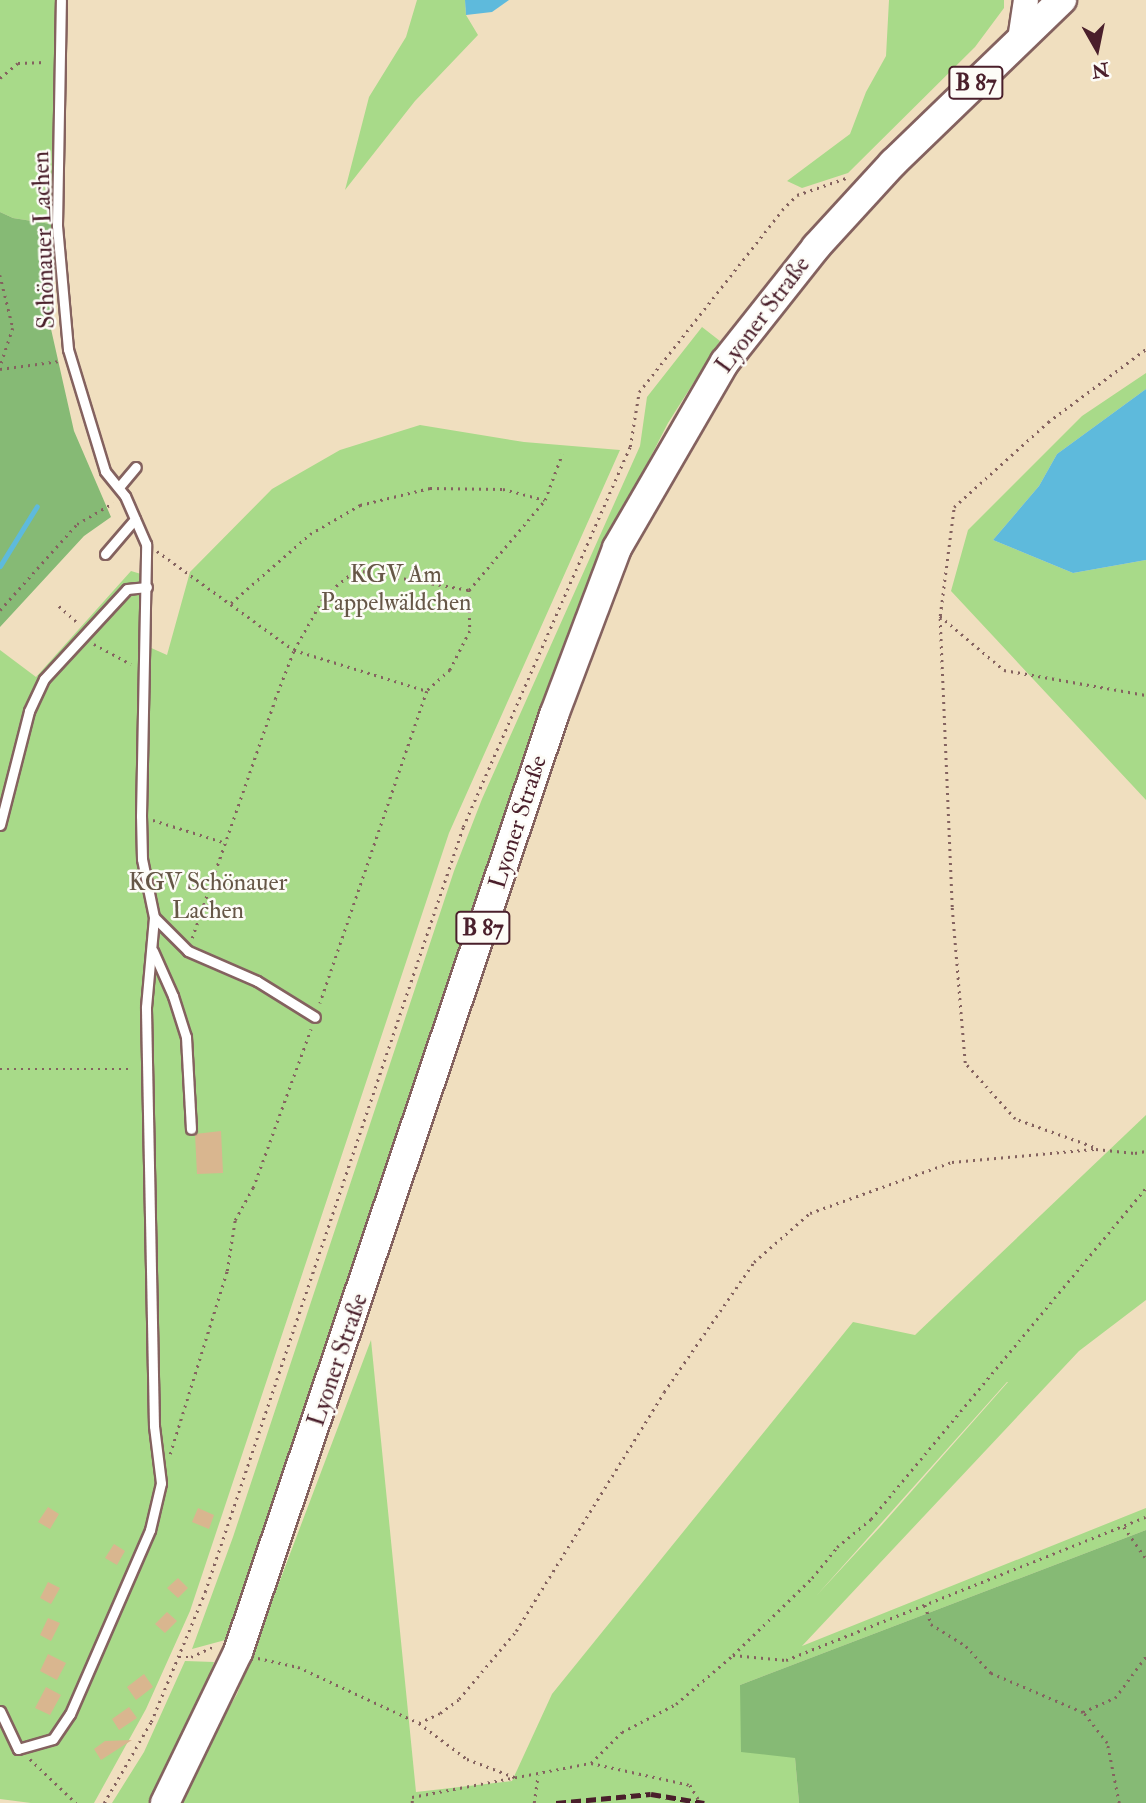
<!DOCTYPE html>
<meta charset="utf-8">
<style>
body{margin:0}
#map{position:relative;width:1146px;height:1803px;overflow:hidden;background:#f0dfbf;font-family:"IM FELL Double Pica",serif}
div>[style]{position:absolute}
.green>*{inset:0;background:#a8da89}
.forest>*{inset:0;background:#86ba75}
.water>*{inset:0;background:#5ebadc}
.stream>*{height:5px;margin:-2.5px;padding:0 2.5px;transform-origin:2.5px;border-radius:2.5px;background:#5ebadc}
.building>*{inset:0;background:#d9b68f}
.path>*{height:2.5px;margin-top:-1.25px;transform-origin:0;background:repeating-linear-gradient(90deg,#84625f 0 2px,transparent 0 7px)}
.roads{filter:drop-shadow(2px 0 #84625f) drop-shadow(-2px 0 #84625f) drop-shadow(0 2px #84625f) drop-shadow(0 -2px #84625f)}
.lane>*{height:9px;margin:-4.5px;padding:0 4.5px;transform-origin:4.5px;border-radius:4.5px;background:#fff}
.secondary>*{height:24px;margin:-12px;padding:0 12px;transform-origin:12px;border-radius:12px;background:#fff}
.primary>*{height:28px;margin:-14px;padding:0 14px;transform-origin:14px;border-radius:14px;background:#fff}
.rail>*{height:5px;margin-top:-2.5px;transform-origin:0;background:repeating-linear-gradient(90deg,#4a1f2b 0 10px,transparent 0 15px)}
span{translate:-50% -50%;white-space:nowrap;text-align:center;line-height:1.15;-webkit-text-stroke:5px #fdfcf7;paint-order:stroke}
.shield-label span{padding:2px 5px;background:#fdfcf7;border:2px solid;border-radius:5px;-webkit-text-stroke-width:0}
.shield-label{font-size:23px;color:#4a1f2b;font-weight:700}
.street-label{font-size:24px;color:#4a1f2b}
.park-label{font-size:24px;color:#665747}
.north{position:absolute;left:1062px;top:14px;width:70px;height:70px;-webkit-text-stroke:5px #fdfcf7;paint-order:stroke;rotate:171deg;font-size:19px;font-weight:700;line-height:28px;text-align:center;color:#4a1f2b}
.north::after{content:'';display:block;margin:auto;width:24px;height:32px;background:#4a1f2b;clip-path:polygon(50% 0,100% 100%,50% 72%,0 100%)}
</style>
<div id="map">
<div class="green">
<i style="clip-path:polygon(0 0,61px 0,57px 225px,13px 218px,0 212px)"></i>
<i style="clip-path:polygon(417px 0,465px 0,466px 15px,478px 35px,415px 101px,345px 190px,369px 97px,406px 37px)"></i>
<i style="clip-path:polygon(889px 0,1004px 0,1004px 8px,975px 47px,848px 173px,802px 188px,787px 181px,850px 134px,866px 92px,886px 56px)"></i>
<i style="clip-path:polygon(702px 327px,720px 341px,668px 423px,631px 495px,579px 619px,229px 1639px,192px 1649px,233px 1537px,454px 871px,482px 799px,640px 446px,647px 397px)"></i>
<i style="clip-path:polygon(1146px 373px,1146px 389px,1057px 454px,1039px 486px,993px 540px,1073px 573px,1146px 560px,1146px 800px,951px 591px,968px 530px,1082px 416px)"></i>
<i style="clip-path:polygon(420px 425px,524px 442px,620px 450px,449px 833px,190px 1611px,146px 1709px,94px 1803px,31px 1803px,0 1799px,0 650px,36px 677px,131px 571px,141px 574px,140px 643px,167px 655px,190px 572px,272px 489px,340px 450px)"></i>
<i style="clip-path:polygon(evenodd,1146px 1115px,1146px 1300px,1079px 1351px,802px 1646px,1146px 1508px,1146px 1530px,740px 1685px,795px 1758px,799px 1803px,174px 1803px,237px 1694px,371px 1340px,416px 1792px,512px 1781px,552px 1694px,853px 1322px,915px 1335px,1146px 1115px,1008px 1382px,880px 1527px,817px 1595px,1007px 1382px,1008px 1382px)"></i>
<i style="clip-path:polygon(185px 1661px,214px 1662px,196px 1718px,150px 1803px,112px 1803px,144px 1752px)"></i>
</div>
<div class="forest">
<i style="clip-path:polygon(0 212px,13px 218px,57px 225px,51px 329px,74px 431px,111px 517px,84px 536px,0 627px)"></i>
<i style="clip-path:polygon(1146px 1530px,1146px 1803px,799px 1803px,795px 1758px,741px 1752px,740px 1685px)"></i>
</div>
<div class="water">
<i style="clip-path:polygon(465px 0,509px 0,492px 12px,466px 15px)"></i>
<i style="clip-path:polygon(1146px 389px,1146px 560px,1073px 573px,993px 540px,1039px 486px,1057px 454px)"></i>
</div>
<div class="stream">
<i style="left:0;top:566px;width:70px;rotate:-58.3deg"></i>
</div>
<div class="building">
<i style="clip-path:polygon(221px 1131px,223px 1173px,197px 1174px,195px 1134px)"></i>
<i style="clip-path:polygon(48px 1507px,59px 1514px,50px 1529px,38px 1522px)"></i>
<i style="clip-path:polygon(198px 1508px,214px 1515px,209px 1529px,192px 1522px)"></i>
<i style="clip-path:polygon(114px 1544px,125px 1551px,117px 1565px,105px 1558px)"></i>
<i style="clip-path:polygon(178px 1578px,188px 1588px,178px 1598px,167px 1588px)"></i>
<i style="clip-path:polygon(48px 1582px,60px 1588px,51px 1604px,40px 1598px)"></i>
<i style="clip-path:polygon(167px 1612px,177px 1621px,165px 1633px,155px 1624px)"></i>
<i style="clip-path:polygon(48px 1618px,60px 1623px,51px 1641px,40px 1635px)"></i>
<i style="clip-path:polygon(48px 1654px,66px 1663px,57px 1680px,40px 1671px)"></i>
<i style="clip-path:polygon(144px 1674px,153px 1687px,136px 1700px,127px 1687px)"></i>
<i style="clip-path:polygon(46px 1687px,61px 1695px,50px 1715px,35px 1708px)"></i>
<i style="clip-path:polygon(129px 1707px,137px 1718px,119px 1730px,112px 1719px)"></i>
<i style="clip-path:polygon(132px 1740px,101px 1760px,94px 1749px,105px 1741px)"></i>
</div>
<div class="path">
<i style="left:0;top:78px;width:23px;rotate:-40deg"></i>
<i style="left:18px;top:63px;width:28px;rotate:-2deg"></i>
<i style="left:0;top:275px;width:55px;rotate:76.2deg"></i>
<i style="left:13px;top:328px;width:41px;rotate:108.4deg"></i>
<i style="left:0;top:369px;width:60px;rotate:-7.7deg"></i>
<i style="left:157px;top:551px;width:169px;rotate:35.9deg"></i>
<i style="left:294px;top:650px;width:139px;rotate:17.1deg"></i>
<i style="left:469px;top:590px;width:118px;rotate:-49.8deg"></i>
<i style="left:545px;top:500px;width:49px;rotate:-69.7deg"></i>
<i style="left:231px;top:603px;width:105px;rotate:-41.1deg"></i>
<i style="left:310px;top:534px;width:58px;rotate:-30.1deg"></i>
<i style="left:360px;top:505px;width:72px;rotate:-13.7deg"></i>
<i style="left:430px;top:488px;width:73px;rotate:0.8deg"></i>
<i style="left:503px;top:489px;width:43px;rotate:14.7deg"></i>
<i style="left:59px;top:606px;width:25px;rotate:42deg"></i>
<i style="left:0;top:610px;width:115px;rotate:-48.2deg"></i>
<i style="left:77px;top:524px;width:42px;rotate:-30.3deg"></i>
<i style="left:940px;top:616px;width:84px;rotate:40.2deg"></i>
<i style="left:1004px;top:670px;width:144px;rotate:10deg"></i>
<i style="left:94px;top:644px;width:42px;rotate:28.4deg"></i>
<i style="left:153px;top:820px;width:77px;rotate:17.5deg"></i>
<i style="left:192px;top:938px;width:253px;rotate:-70.8deg"></i>
<i style="left:275px;top:699px;width:53px;rotate:-68.8deg"></i>
<i style="left:294px;top:650px;width:63px;rotate:-60.6deg"></i>
<i style="left:325px;top:595px;width:40px;rotate:-39deg"></i>
<i style="left:356px;top:570px;width:115px;rotate:10deg"></i>
<i style="left:469px;top:590px;width:41px;rotate:88.6deg"></i>
<i style="left:470px;top:631px;width:44px;rotate:117.1deg"></i>
<i style="left:450px;top:670px;width:31px;rotate:138deg"></i>
<i style="left:427px;top:691px;width:330px;rotate:108.9deg"></i>
<i style="left:0;top:1069px;width:133px"></i>
<i style="left:1093px;top:1147px;width:83px;rotate:-160.3deg"></i>
<i style="left:1015px;top:1119px;width:75px;rotate:-131.8deg"></i>
<i style="left:965px;top:1063px;width:157px;rotate:-94.8deg"></i>
<i style="left:952px;top:907px;width:291px;rotate:-92.4deg"></i>
<i style="left:940px;top:616px;width:110px;rotate:-82.7deg"></i>
<i style="left:954px;top:507px;width:127px;rotate:-42.1deg"></i>
<i style="left:1048px;top:422px;width:122px;rotate:-36.7deg"></i>
<i style="left:170px;top:1454px;width:192px;rotate:-72.7deg"></i>
<i style="left:227px;top:1271px;width:52px;rotate:-81.1deg"></i>
<i style="left:235px;top:1220px;width:37px;rotate:-61deg"></i>
<i style="left:253px;top:1188px;width:169px;rotate:-70deg"></i>
<i style="left:1124px;top:1527px;width:39px;rotate:55deg"></i>
<i style="left:925px;top:1605px;width:20px;rotate:72deg"></i>
<i style="left:931px;top:1624px;width:41px;rotate:32.2deg"></i>
<i style="left:966px;top:1646px;width:37px;rotate:47deg"></i>
<i style="left:991px;top:1673px;width:100px;rotate:23deg"></i>
<i style="left:733px;top:1655px;width:110px;rotate:-44.3deg"></i>
<i style="left:812px;top:1578px;width:40px;rotate:-51deg"></i>
<i style="left:837px;top:1547px;width:44px;rotate:-39.5deg"></i>
<i style="left:871px;top:1519px;width:430px;rotate:-50.3deg"></i>
<i style="left:179px;top:1657px;width:12px"></i>
<i style="left:191px;top:1657px;width:26px;rotate:-25deg"></i>
<i style="left:258px;top:1658px;width:41px;rotate:12.7deg"></i>
<i style="left:298px;top:1667px;width:133px;rotate:24.8deg"></i>
<i style="left:419px;top:1723px;width:60px;rotate:36.9deg"></i>
<i style="left:467px;top:1759px;width:53px;rotate:20.8deg"></i>
<i style="left:419px;top:1723px;width:23px;rotate:-25deg"></i>
<i style="left:440px;top:1713px;width:24px;rotate:-36deg"></i>
<i style="left:459px;top:1699px;width:89px;rotate:-50deg"></i>
<i style="left:516px;top:1631px;width:281px;rotate:-58.2deg"></i>
<i style="left:664px;top:1392px;width:158px;rotate:-55.3deg"></i>
<i style="left:754px;top:1262px;width:74px;rotate:-41.2deg"></i>
<i style="left:810px;top:1213px;width:151px;rotate:-19.8deg"></i>
<i style="left:952px;top:1162px;width:145px;rotate:-5.2deg"></i>
<i style="left:1096px;top:1149px;width:39px;rotate:6deg"></i>
<i style="left:1135px;top:1153px;width:11px;rotate:-10deg"></i>
<i style="left:30px;top:1759px;width:64px;rotate:43.7deg"></i>
<i style="left:591px;top:1763px;width:44px;rotate:-45deg"></i>
<i style="left:622px;top:1732px;width:61px;rotate:-27.4deg"></i>
<i style="left:676px;top:1704px;width:75px;rotate:-40.7deg"></i>
<i style="left:733px;top:1655px;width:53px;rotate:5.4deg"></i>
<i style="left:786px;top:1660px;width:387px;rotate:-21.7deg"></i>
<i style="left:104px;top:1803px;width:94px;rotate:-59.9deg"></i>
<i style="left:151px;top:1722px;width:141px;rotate:-67.4deg"></i>
<i style="left:205px;top:1592px;width:807px;rotate:-71.36deg"></i>
<i style="left:463px;top:827px;width:415px;rotate:-66.3deg"></i>
<i style="left:630px;top:447px;width:56px;rotate:-80.7deg"></i>
<i style="left:639px;top:392px;width:231px;rotate:-51.8deg"></i>
<i style="left:782px;top:210px;width:21px;rotate:-45deg"></i>
<i style="left:797px;top:195px;width:55px;rotate:-19.1deg"></i>
<i style="left:412px;top:1803px;width:6px;rotate:-90deg"></i>
<i style="left:412px;top:1797px;width:182px;rotate:-10.8deg"></i>
<i style="left:591px;top:1763px;width:101px;rotate:12.5deg"></i>
<i style="left:690px;top:1785px;width:21px;rotate:59deg"></i>
<i style="left:534px;top:1803px;width:28px;rotate:-82deg"></i>
<i style="left:1119px;top:1803px;width:61px;rotate:-101.3deg"></i>
<i style="left:1107px;top:1743px;width:39px;rotate:-128deg"></i>
<i style="left:1083px;top:1712px;width:35px;rotate:-24deg"></i>
<i style="left:1115px;top:1698px;width:52px;rotate:-53.6deg"></i>
</div>
<div class="roads">
<div class="lane">
<i style="left:119px;top:487px;width:26px;rotate:-50deg"></i>
<i style="left:105px;top:554px;width:46px;rotate:-49.4deg"></i>
<i style="left:0;top:825px;width:118px;rotate:-75.7deg"></i>
<i style="left:29px;top:711px;width:35px;rotate:-65deg"></i>
<i style="left:44px;top:679px;width:122px;rotate:-47.3deg"></i>
<i style="left:127px;top:589px;width:20px;rotate:-6deg"></i>
<i style="left:154px;top:917px;width:48px;rotate:45deg"></i>
<i style="left:188px;top:951px;width:75px;rotate:23.5deg"></i>
<i style="left:257px;top:981px;width:68px;rotate:31.8deg"></i>
<i style="left:153px;top:951px;width:49px;rotate:66deg"></i>
<i style="left:173px;top:996px;width:43px;rotate:72.4deg"></i>
<i style="left:186px;top:1037px;width:92px;rotate:86.9deg"></i>
<i style="left:0;top:1711px;width:42px;rotate:64.7deg"></i>
<i style="left:18px;top:1749px;width:36px;rotate:-16deg"></i>
<i style="left:53px;top:1739px;width:30px;rotate:-56deg"></i>
<i style="left:70px;top:1714px;width:201px;rotate:-66.5deg"></i>
<i style="left:150px;top:1530px;width:48px;rotate:-76.8deg"></i>
<i style="left:161px;top:1483px;width:57px;rotate:-97deg"></i>
<i style="left:154px;top:1426px;width:419px;rotate:-91.1deg"></i>
<i style="left:146px;top:1007px;width:90px;rotate:-84.9deg"></i>
<i style="left:154px;top:917px;width:59px;rotate:-101.7deg"></i>
<i style="left:142px;top:859px;width:43px;rotate:-91.3deg"></i>
<i style="left:141px;top:816px;width:272px;rotate:-88.9deg"></i>
<i style="left:146px;top:544px;width:52px;rotate:-113.6deg"></i>
<i style="left:125px;top:496px;width:32px;rotate:-129deg"></i>
<i style="left:105px;top:471px;width:127px;rotate:-106.9deg"></i>
<i style="left:68px;top:349px;width:124px;rotate:-95.1deg"></i>
<i style="left:57px;top:225px;width:225px;rotate:-89deg"></i>
</div>
<div class="secondary">
<i style="left:1020px;top:40px;width:40px;rotate:-81.5deg"></i>
</div>
<div class="primary">
<i style="left:165px;top:1803px;width:168px;rotate:-64.2deg"></i>
<i style="left:238px;top:1652px;width:989px;rotate:-71.36deg"></i>
<i style="left:554px;top:715px;width:178px;rotate:-69.3deg"></i>
<i style="left:617px;top:548px;width:215px;rotate:-59.9deg"></i>
<i style="left:725px;top:362px;width:147px;rotate:-51.6deg"></i>
<i style="left:816px;top:247px;width:114px;rotate:-47.5deg"></i>
<i style="left:893px;top:163px;width:235px;rotate:-44deg"></i>
</div>
</div>
<div class="rail">
<i style="left:556px;top:1803px;width:95px;rotate:-5.4deg"></i>
<i style="left:651px;top:1794px;width:54px;rotate:9.6deg"></i>
</div>
<div class="shield-label">
<span style="left:976px;top:83px">B 87</span>
<span style="left:483px;top:928px">B 87</span>
</div>
<div class="street-label">
<span style="left:44px;top:240px;rotate:-92deg">Schönauer Lachen</span>
<span style="left:763px;top:315px;rotate:-53deg">Lyoner Straße</span>
<span style="left:518px;top:822px;rotate:-72deg">Lyoner Straße</span>
<span style="left:338px;top:1360px;rotate:-71deg">Lyoner Straße</span>
</div>
<div class="park-label">
<span style="left:396px;top:589px">KGV Am<br>Pappelwäldchen</span>
<span style="left:208px;top:897px">KGV Schönauer<br>Lachen</span>
</div>
<div class="north">N</div>
</div>
